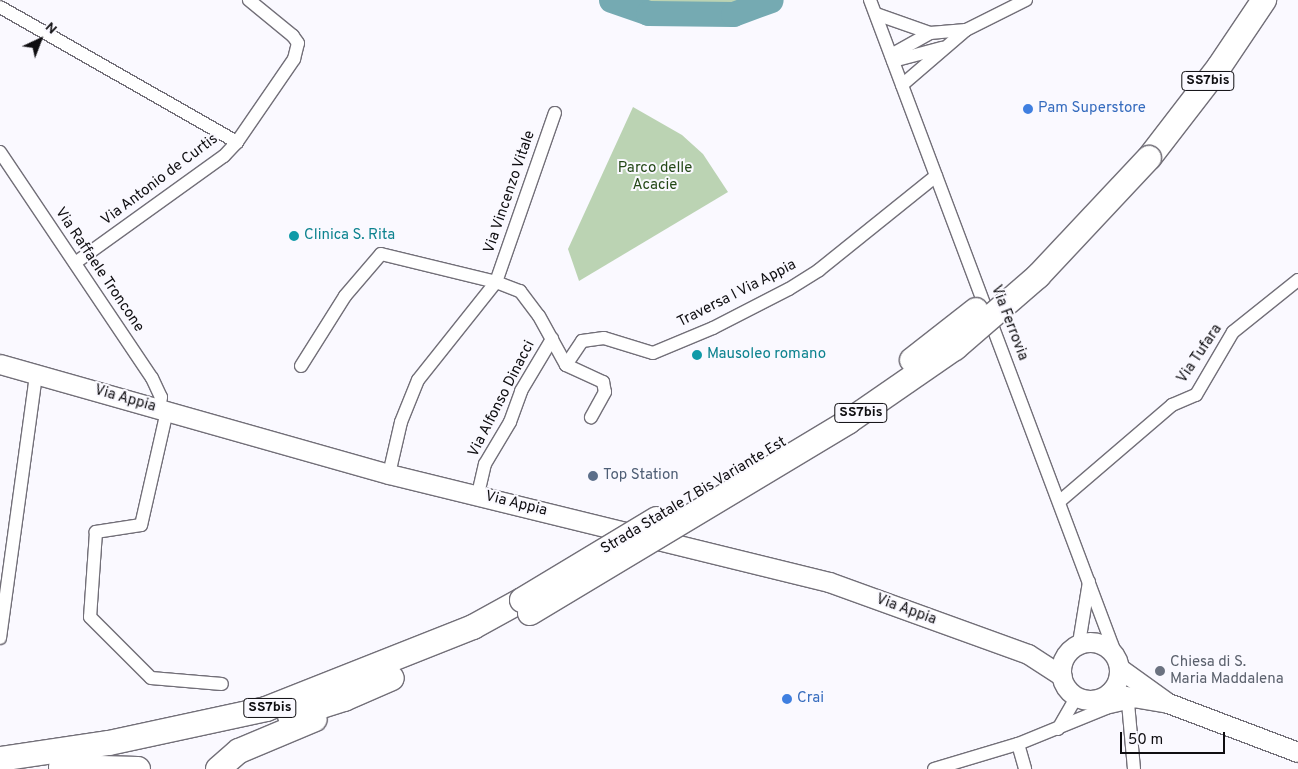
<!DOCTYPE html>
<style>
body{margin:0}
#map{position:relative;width:1298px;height:769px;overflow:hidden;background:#faf9ff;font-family:Overpass,sans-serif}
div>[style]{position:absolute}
.green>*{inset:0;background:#bbd3b3}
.river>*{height:25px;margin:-12.5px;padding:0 12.5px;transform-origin:12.5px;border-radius:12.5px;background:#75aab2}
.roads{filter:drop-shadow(1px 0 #726f78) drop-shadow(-1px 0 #726f78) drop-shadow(0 1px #726f78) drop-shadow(0 -1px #726f78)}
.street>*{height:12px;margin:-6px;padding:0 6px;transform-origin:6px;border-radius:6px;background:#fff}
.secondary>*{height:19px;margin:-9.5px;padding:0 9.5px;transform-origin:9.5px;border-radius:9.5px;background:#fff}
.secondary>.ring{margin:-9.5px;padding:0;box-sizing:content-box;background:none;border:19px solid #fff;border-radius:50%}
.highway>*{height:24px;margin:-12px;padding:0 12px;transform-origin:12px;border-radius:12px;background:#fff}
.bridges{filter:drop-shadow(1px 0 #726f78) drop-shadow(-1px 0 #726f78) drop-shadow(0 1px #726f78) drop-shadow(0 -1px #726f78)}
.highway-bridge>*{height:24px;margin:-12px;padding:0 12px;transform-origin:12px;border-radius:12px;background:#fff}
.dots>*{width:14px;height:14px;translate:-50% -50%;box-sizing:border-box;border:2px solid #faf9ff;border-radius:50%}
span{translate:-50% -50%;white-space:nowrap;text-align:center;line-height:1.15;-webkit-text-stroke:4px #faf9ff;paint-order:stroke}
.shield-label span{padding:1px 4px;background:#faf9ff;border:1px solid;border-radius:4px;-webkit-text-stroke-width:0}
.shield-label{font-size:14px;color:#0f0e11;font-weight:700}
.shop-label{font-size:15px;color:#366cbe}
.left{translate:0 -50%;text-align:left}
.park-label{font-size:15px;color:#244817}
.street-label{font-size:15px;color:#0f0e11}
.culture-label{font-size:15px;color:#0d838f}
.service-label{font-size:15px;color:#4e5e75}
.worship-label{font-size:15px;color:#5b616d}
.north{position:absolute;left:15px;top:15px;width:50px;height:50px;-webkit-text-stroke:4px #faf9ff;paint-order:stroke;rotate:43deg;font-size:14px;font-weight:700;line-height:20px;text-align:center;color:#0f0e11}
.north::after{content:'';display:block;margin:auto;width:18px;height:22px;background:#0f0e11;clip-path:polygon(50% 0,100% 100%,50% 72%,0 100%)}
.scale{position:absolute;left:1120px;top:732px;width:105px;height:22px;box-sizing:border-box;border:2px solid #0f0e11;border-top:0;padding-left:6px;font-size:15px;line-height:18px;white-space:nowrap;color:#0f0e11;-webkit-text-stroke:4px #faf9ff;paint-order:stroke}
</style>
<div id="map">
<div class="green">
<i style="clip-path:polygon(628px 0,753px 0,734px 7px,654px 9px)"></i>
<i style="clip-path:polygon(633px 107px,682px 135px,703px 154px,728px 192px,579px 281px,568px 249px)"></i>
</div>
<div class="river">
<i style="left:611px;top:0;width:39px;rotate:19deg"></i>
<i style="left:648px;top:13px;width:85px;rotate:0.7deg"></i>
<i style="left:733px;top:14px;width:40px;rotate:-20.2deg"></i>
</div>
<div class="roads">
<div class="street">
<i style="left:870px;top:0;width:703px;rotate:69.42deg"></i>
<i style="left:0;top:7px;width:273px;rotate:29.7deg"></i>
<i style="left:876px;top:14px;width:57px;rotate:19.4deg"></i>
<i style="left:891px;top:55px;width:45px;rotate:-29.4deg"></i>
<i style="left:930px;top:33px;width:36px;rotate:-5deg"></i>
<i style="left:893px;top:61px;width:51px;rotate:-14.9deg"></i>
<i style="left:902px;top:85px;width:84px;rotate:-40.7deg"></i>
<i style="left:966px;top:30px;width:67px;rotate:-26.6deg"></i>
<i style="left:0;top:152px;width:272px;rotate:56.1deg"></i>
<i style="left:152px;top:378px;width:21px;rotate:65deg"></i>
<i style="left:161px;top:397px;width:12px;rotate:99deg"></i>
<i style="left:75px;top:263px;width:183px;rotate:-35.7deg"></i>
<i style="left:224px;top:156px;width:19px;rotate:-47deg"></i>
<i style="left:237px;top:142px;width:101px;rotate:-55.5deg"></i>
<i style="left:294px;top:59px;width:16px;rotate:-76deg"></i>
<i style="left:298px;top:43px;width:9px;rotate:-126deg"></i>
<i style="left:293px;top:36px;width:57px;rotate:-140.7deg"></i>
<i style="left:566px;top:365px;width:29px;rotate:-56deg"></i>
<i style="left:582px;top:341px;width:22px;rotate:-8deg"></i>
<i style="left:604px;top:338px;width:51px;rotate:17deg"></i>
<i style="left:653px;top:353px;width:65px;rotate:-22.6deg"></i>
<i style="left:713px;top:328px;width:85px;rotate:-27.2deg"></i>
<i style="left:789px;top:289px;width:36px;rotate:-32deg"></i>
<i style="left:819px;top:270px;width:150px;rotate:-38.8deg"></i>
<i style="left:301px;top:366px;width:83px;rotate:-57.8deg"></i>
<i style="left:345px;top:296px;width:55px;rotate:-49.4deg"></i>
<i style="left:381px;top:254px;width:118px;rotate:13.7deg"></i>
<i style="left:496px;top:282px;width:26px;rotate:21deg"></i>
<i style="left:520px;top:291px;width:31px;rotate:53deg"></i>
<i style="left:539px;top:316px;width:56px;rotate:61.1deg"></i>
<i style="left:566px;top:365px;width:41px;rotate:24.7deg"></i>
<i style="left:603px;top:382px;width:10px;rotate:79deg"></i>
<i style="left:605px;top:392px;width:29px;rotate:119deg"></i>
<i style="left:167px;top:411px;width:117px;rotate:102.8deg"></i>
<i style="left:141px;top:525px;width:46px;rotate:171.2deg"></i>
<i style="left:96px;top:532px;width:85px;rotate:94deg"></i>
<i style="left:90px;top:617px;width:86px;rotate:45deg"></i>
<i style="left:151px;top:678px;width:71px;rotate:4.8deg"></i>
<i style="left:389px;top:474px;width:53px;rotate:-77deg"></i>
<i style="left:401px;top:422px;width:45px;rotate:-68deg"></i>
<i style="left:418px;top:380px;width:125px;rotate:-51.5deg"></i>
<i style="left:496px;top:282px;width:179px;rotate:-70.8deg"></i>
<i style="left:478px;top:494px;width:31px;rotate:-77deg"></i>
<i style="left:485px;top:464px;width:49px;rotate:-59.2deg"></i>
<i style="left:510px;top:422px;width:33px;rotate:-70deg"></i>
<i style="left:521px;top:391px;width:61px;rotate:-59.2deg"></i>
<i style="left:1060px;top:501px;width:148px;rotate:-40.6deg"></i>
<i style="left:1172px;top:405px;width:26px;rotate:-23deg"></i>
<i style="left:1196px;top:395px;width:73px;rotate:-59.6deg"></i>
<i style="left:1233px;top:332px;width:83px;rotate:-38.7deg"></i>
<i style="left:0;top:638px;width:266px;rotate:-82.2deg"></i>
<i style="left:1079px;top:643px;width:62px;rotate:-80.7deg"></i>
<i style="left:1128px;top:703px;width:66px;rotate:84.8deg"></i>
<i style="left:1058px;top:729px;width:38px;rotate:-60deg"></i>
<i style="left:1018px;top:744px;width:26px;rotate:74deg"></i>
<i style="left:934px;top:769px;width:88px;rotate:-16.6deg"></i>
<i style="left:1018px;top:744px;width:95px;rotate:-22.2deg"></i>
<i style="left:1106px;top:708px;width:31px;rotate:-13deg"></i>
</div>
<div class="secondary">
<i style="left:0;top:364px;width:404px;rotate:15.8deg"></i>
<i style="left:389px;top:474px;width:453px;rotate:13.8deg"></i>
<i style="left:829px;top:582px;width:212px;rotate:19.9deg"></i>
<i style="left:1028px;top:654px;width:40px;rotate:32.9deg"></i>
<i class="ring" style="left:1061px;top:642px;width:39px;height:39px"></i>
<i style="left:1119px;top:668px;width:57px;rotate:35.7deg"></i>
<i style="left:1109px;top:693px;width:60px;rotate:9.6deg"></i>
<i style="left:1168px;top:703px;width:139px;rotate:20.7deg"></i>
</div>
<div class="highway">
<i style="left:1149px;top:158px;width:115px;rotate:-52.4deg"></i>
<i style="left:1219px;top:67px;width:81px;rotate:-56.1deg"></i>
<i style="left:290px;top:716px;width:57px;rotate:-17.5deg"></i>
<i style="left:344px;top:699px;width:52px;rotate:-23.6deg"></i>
<i style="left:0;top:759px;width:110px;rotate:-8.4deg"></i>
<i style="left:109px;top:743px;width:161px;rotate:-12.2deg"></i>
<i style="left:266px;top:709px;width:223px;rotate:-21.6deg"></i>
<i style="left:473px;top:627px;width:56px;rotate:-28.9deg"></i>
<i style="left:61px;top:767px;width:77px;rotate:1.5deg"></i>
<i style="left:218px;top:769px;width:28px;rotate:-41deg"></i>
<i style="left:239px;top:751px;width:82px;rotate:-22.8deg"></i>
</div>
</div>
<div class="bridges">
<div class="highway-bridge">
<i style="left:912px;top:360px;width:81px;rotate:-38deg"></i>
<i style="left:522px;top:600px;width:157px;rotate:-31deg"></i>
<i style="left:530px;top:613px;width:372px;rotate:-31deg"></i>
<i style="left:849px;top:421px;width:129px;rotate:-34.6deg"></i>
<i style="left:955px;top:348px;width:110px;rotate:-40.9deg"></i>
<i style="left:1038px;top:276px;width:162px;rotate:-46.8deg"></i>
</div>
</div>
<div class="dots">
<i style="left:1028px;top:109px;background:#3f7fe0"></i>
<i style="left:294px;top:236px;background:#0f9aa8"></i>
<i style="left:697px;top:355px;background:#0f9aa8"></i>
<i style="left:593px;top:476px;background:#5c6f8a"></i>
<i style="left:1160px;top:671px;background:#6b7280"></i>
<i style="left:787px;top:699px;background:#3f7fe0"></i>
</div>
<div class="shield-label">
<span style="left:1208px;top:81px">SS7bis</span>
<span style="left:861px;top:413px">SS7bis</span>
<span style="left:270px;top:708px">SS7bis</span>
</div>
<div class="shop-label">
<span class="left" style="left:1038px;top:109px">Pam Superstore</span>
<span class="left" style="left:797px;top:699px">Crai</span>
</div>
<div class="park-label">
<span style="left:655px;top:177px">Parco delle<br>Acacie</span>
</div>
<div class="street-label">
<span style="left:160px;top:180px;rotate:-37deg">Via Antonio de Curtis</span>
<span style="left:510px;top:192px;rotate:-71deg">Via Vincenzo Vitale</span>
<span style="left:99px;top:270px;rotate:56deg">Via Raffaele Troncone</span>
<span style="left:737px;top:294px;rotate:-27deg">Traversa I Via Appia</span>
<span style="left:1009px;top:323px;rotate:69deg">Via Ferrovia</span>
<span style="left:1200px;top:354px;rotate:-56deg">Via Tufara</span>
<span style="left:125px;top:399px;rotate:16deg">Via Appia</span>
<span style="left:502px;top:399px;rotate:-63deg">Via Alfonso Dinacci</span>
<span style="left:694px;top:496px;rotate:-31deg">Strada Statale 7 Bis Variante Est</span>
<span style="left:516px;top:504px;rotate:14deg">Via Appia</span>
<span style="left:906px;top:610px;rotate:20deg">Via Appia</span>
</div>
<div class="culture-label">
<span class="left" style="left:304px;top:236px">Clinica S. Rita</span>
<span class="left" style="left:707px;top:355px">Mausoleo romano</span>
</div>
<div class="service-label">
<span class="left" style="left:603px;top:476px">Top Station</span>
</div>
<div class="worship-label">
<span class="left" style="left:1170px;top:671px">Chiesa di S.<br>Maria Maddalena</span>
</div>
<div class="north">N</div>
<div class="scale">50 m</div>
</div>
